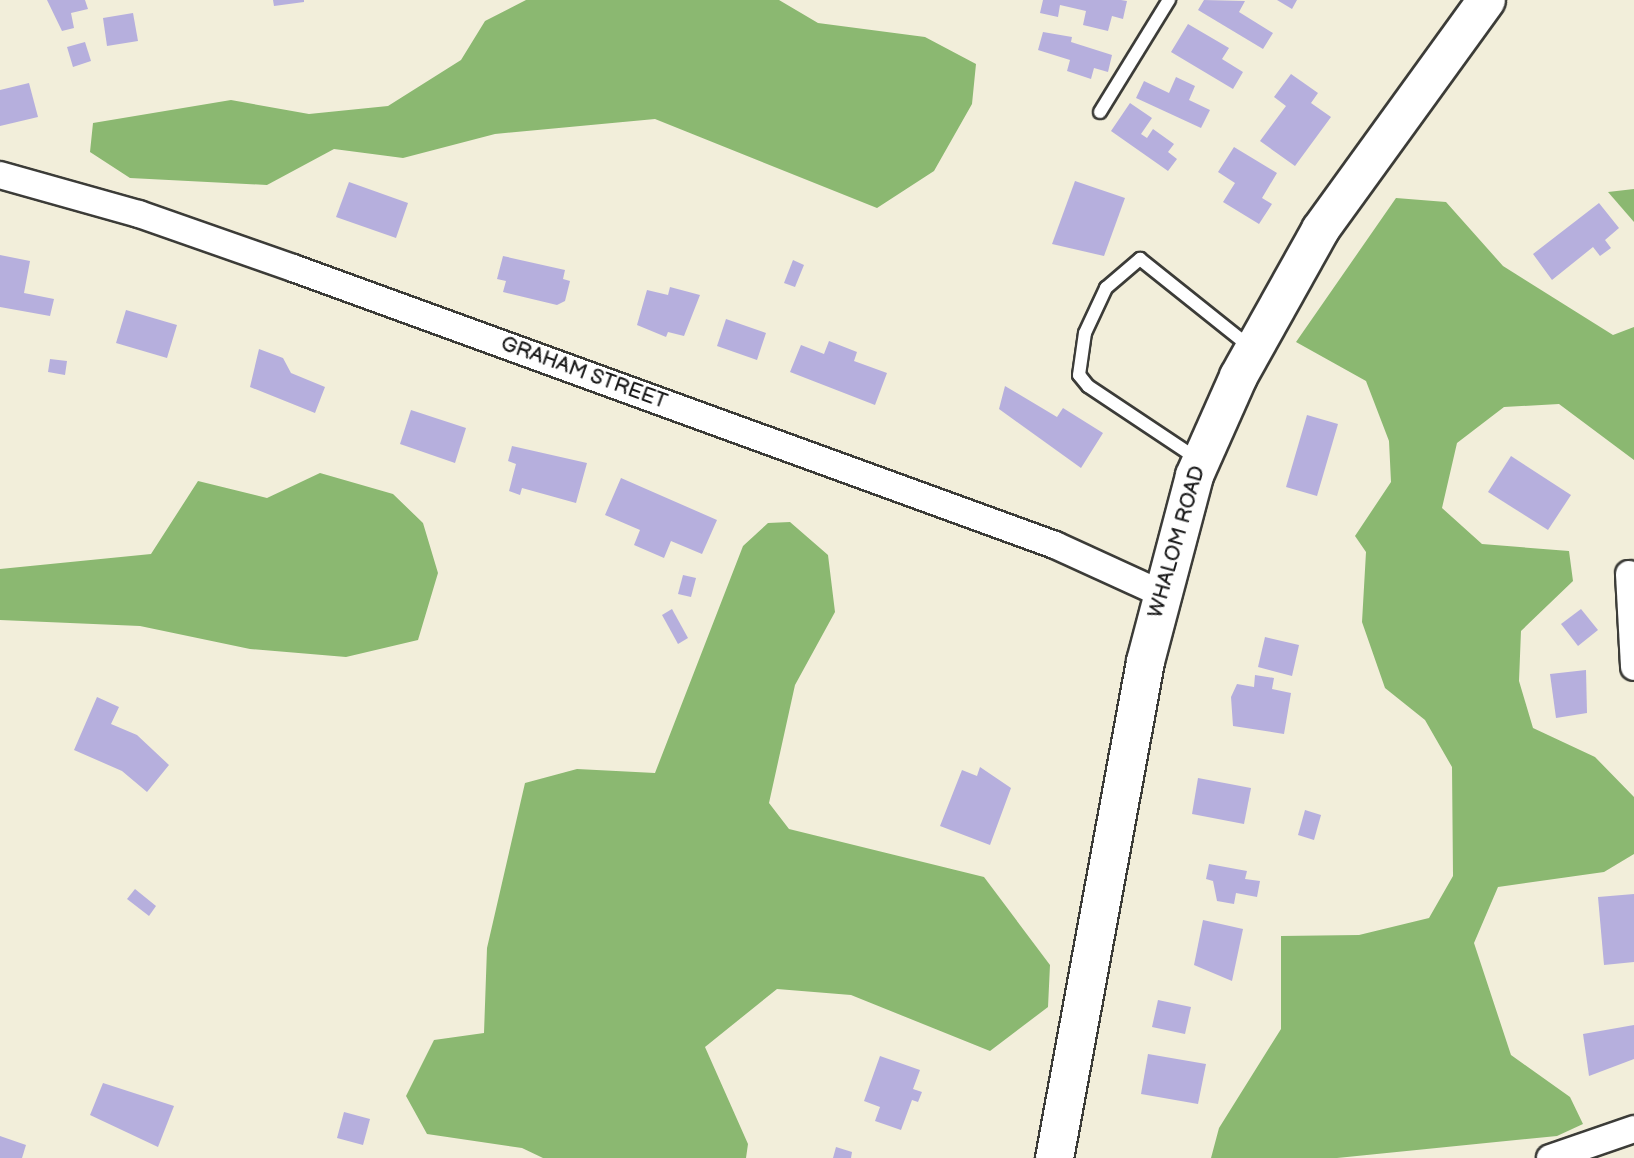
<!DOCTYPE html>
<style>
body{margin:0}
#map{position:relative;width:1634px;height:1158px;overflow:hidden;background:#f2eeda;font-family:"Balsamiq Sans",sans-serif}
div>[style]{position:absolute}
.forest>*{inset:0;background:#8bb871}
.building>*{inset:0;background:#b6afdd}
.roads{filter:drop-shadow(2px 0 #3c3c38) drop-shadow(-2px 0 #3c3c38) drop-shadow(0 2px #3c3c38) drop-shadow(0 -2px #3c3c38)}
.service>*{height:12px;margin:-6px;padding:0 6px;transform-origin:6px;border-radius:6px;background:#fff}
.minor>*{height:26px;margin:-13px;padding:0 13px;transform-origin:13px;border-radius:13px;background:#fff}
.secondary>*{height:37px;margin:-18.5px;padding:0 18.5px;transform-origin:18.5px;border-radius:18.5px;background:#fff}
span{translate:-50% -50%;white-space:nowrap;text-align:center;line-height:1.15;-webkit-text-stroke:5px #fff;paint-order:stroke}
.street-label{font-size:21px;color:#1c1c1c}
</style>
<div id="map">
<div class="forest">
<i style="clip-path:polygon(526px 0,779px 0,818px 23px,925px 37px,976px 64px,972px 104px,934px 171px,877px 208px,655px 119px,495px 134px,403px 158px,334px 149px,267px 185px,130px 178px,90px 152px,93px 123px,231px 100px,309px 114px,388px 106px,461px 60px,485px 21px)"></i>
<i style="clip-path:polygon(1634px 189px,1634px 222px,1608px 192px)"></i>
<i style="clip-path:polygon(1396px 198px,1446px 202px,1503px 266px,1613px 335px,1634px 327px,1634px 460px,1559px 404px,1504px 407px,1457px 443px,1442px 508px,1482px 544px,1569px 551px,1573px 581px,1521px 631px,1519px 681px,1533px 728px,1595px 757px,1634px 797px,1634px 854px,1604px 872px,1498px 887px,1474px 943px,1511px 1055px,1570px 1097px,1583px 1124px,1557px 1136px,1337px 1158px,1211px 1158px,1219px 1128px,1281px 1029px,1281px 936px,1359px 935px,1429px 918px,1453px 876px,1452px 767px,1425px 720px,1385px 688px,1362px 622px,1366px 552px,1355px 536px,1391px 482px,1389px 441px,1366px 381px,1296px 342px)"></i>
<i style="clip-path:polygon(320px 473px,393px 494px,423px 523px,438px 573px,418px 640px,346px 657px,250px 649px,140px 626px,0 620px,0 569px,151px 554px,198px 481px,267px 498px)"></i>
<i style="clip-path:polygon(790px 522px,828px 555px,835px 612px,795px 685px,769px 803px,789px 829px,984px 877px,1050px 965px,1048px 1007px,990px 1051px,851px 995px,777px 989px,705px 1047px,748px 1144px,746px 1158px,543px 1158px,522px 1148px,427px 1134px,406px 1096px,434px 1040px,484px 1033px,487px 948px,525px 783px,577px 769px,655px 773px,743px 546px,768px 523px)"></i>
</div>
<div class="building">
<i style="clip-path:polygon(47px 0,85px 0,88px 9px,71px 13px,74px 28px,62px 31px)"></i>
<i style="clip-path:polygon(273px 0,304px 0,304px 2px,274px 6px)"></i>
<i style="clip-path:polygon(1043px 0,1121px 0,1127px 1px,1123px 19px,1112px 16px,1108px 31px,1083px 25px,1086px 11px,1060px 5px,1058px 17px,1040px 13px)"></i>
<i style="clip-path:polygon(1204px 0,1245px 1px,1239px 12px,1273px 33px,1263px 49px,1198px 10px)"></i>
<i style="clip-path:polygon(1277px 0,1297px 0,1292px 9px)"></i>
<i style="clip-path:polygon(133px 13px,138px 41px,107px 46px,103px 18px)"></i>
<i style="clip-path:polygon(1188px 24px,1229px 48px,1222px 59px,1243px 72px,1233px 89px,1171px 52px)"></i>
<i style="clip-path:polygon(1043px 32px,1072px 37px,1071px 42px,1112px 55px,1108px 72px,1094px 68px,1091px 79px,1067px 71px,1070px 60px,1038px 50px)"></i>
<i style="clip-path:polygon(85px 42px,91px 61px,73px 67px,67px 47px)"></i>
<i style="clip-path:polygon(1291px 74px,1318px 93px,1311px 103px,1331px 117px,1295px 166px,1260px 141px,1286px 106px,1274px 97px)"></i>
<i style="clip-path:polygon(1176px 77px,1195px 86px,1189px 100px,1210px 110px,1201px 128px,1136px 98px,1144px 81px,1169px 93px)"></i>
<i style="clip-path:polygon(29px 83px,38px 117px,0 126px,0 90px)"></i>
<i style="clip-path:polygon(1130px 103px,1152px 118px,1141px 134px,1147px 138px,1153px 129px,1174px 144px,1168px 152px,1177px 159px,1168px 171px,1111px 131px)"></i>
<i style="clip-path:polygon(1234px 147px,1277px 173px,1262px 198px,1272px 204px,1259px 224px,1223px 202px,1235px 183px,1218px 172px)"></i>
<i style="clip-path:polygon(1075px 181px,1125px 198px,1104px 256px,1052px 244px)"></i>
<i style="clip-path:polygon(349px 182px,408px 203px,396px 238px,336px 217px)"></i>
<i style="clip-path:polygon(1599px 203px,1619px 228px,1605px 240px,1611px 248px,1600px 256px,1593px 247px,1552px 280px,1533px 254px)"></i>
<i style="clip-path:polygon(0 255px,30px 261px,24px 293px,54px 299px,50px 316px,0 307px)"></i>
<i style="clip-path:polygon(503px 256px,565px 270px,563px 279px,570px 281px,565px 301px,557px 305px,503px 292px,506px 281px,497px 279px)"></i>
<i style="clip-path:polygon(793px 260px,804px 265px,795px 287px,784px 283px)"></i>
<i style="clip-path:polygon(670px 287px,700px 295px,684px 336px,668px 332px,666px 337px,637px 325px,647px 290px,668px 295px)"></i>
<i style="clip-path:polygon(126px 310px,177px 325px,167px 358px,116px 343px)"></i>
<i style="clip-path:polygon(726px 319px,766px 333px,757px 360px,717px 346px)"></i>
<i style="clip-path:polygon(829px 341px,857px 352px,854px 361px,887px 373px,875px 405px,790px 372px,801px 345px,824px 354px)"></i>
<i style="clip-path:polygon(259px 349px,283px 358px,291px 373px,325px 387px,315px 413px,250px 387px)"></i>
<i style="clip-path:polygon(50px 359px,67px 361px,65px 375px,48px 372px)"></i>
<i style="clip-path:polygon(1005px 386px,1057px 417px,1063px 408px,1103px 433px,1081px 468px,999px 409px)"></i>
<i style="clip-path:polygon(411px 410px,466px 428px,455px 463px,400px 444px)"></i>
<i style="clip-path:polygon(1307px 415px,1338px 424px,1317px 496px,1286px 487px)"></i>
<i style="clip-path:polygon(512px 446px,587px 463px,576px 503px,522px 488px,520px 495px,509px 491px,516px 464px,508px 461px)"></i>
<i style="clip-path:polygon(1511px 456px,1571px 495px,1548px 530px,1488px 492px)"></i>
<i style="clip-path:polygon(621px 478px,717px 520px,702px 554px,671px 541px,664px 558px,634px 545px,640px 530px,605px 515px)"></i>
<i style="clip-path:polygon(683px 575px,696px 578px,691px 597px,678px 594px)"></i>
<i style="clip-path:polygon(672px 609px,688px 638px,678px 644px,662px 615px)"></i>
<i style="clip-path:polygon(1581px 609px,1598px 630px,1578px 646px,1561px 624px)"></i>
<i style="clip-path:polygon(1265px 637px,1299px 645px,1292px 676px,1258px 667px)"></i>
<i style="clip-path:polygon(1586px 670px,1587px 713px,1556px 718px,1550px 674px)"></i>
<i style="clip-path:polygon(1255px 675px,1274px 678px,1272px 689px,1291px 693px,1284px 734px,1233px 726px,1231px 697px,1237px 684px,1254px 687px)"></i>
<i style="clip-path:polygon(97px 697px,119px 707px,111px 724px,137px 735px,169px 765px,147px 792px,122px 771px,74px 750px)"></i>
<i style="clip-path:polygon(980px 767px,1011px 788px,990px 845px,940px 826px,962px 770px,977px 776px)"></i>
<i style="clip-path:polygon(1198px 778px,1251px 788px,1244px 824px,1192px 814px)"></i>
<i style="clip-path:polygon(1305px 810px,1321px 815px,1314px 840px,1298px 835px)"></i>
<i style="clip-path:polygon(1209px 864px,1247px 871px,1245px 879px,1260px 881px,1257px 897px,1236px 893px,1234px 904px,1217px 901px,1213px 881px,1206px 879px)"></i>
<i style="clip-path:polygon(135px 889px,156px 906px,149px 916px,127px 899px)"></i>
<i style="clip-path:polygon(1634px 894px,1634px 962px,1604px 965px,1598px 897px)"></i>
<i style="clip-path:polygon(1203px 920px,1243px 929px,1232px 981px,1194px 965px)"></i>
<i style="clip-path:polygon(1158px 1000px,1191px 1007px,1185px 1034px,1152px 1027px)"></i>
<i style="clip-path:polygon(1634px 1025px,1634px 1059px,1589px 1076px,1583px 1034px)"></i>
<i style="clip-path:polygon(1148px 1054px,1206px 1064px,1198px 1104px,1141px 1094px)"></i>
<i style="clip-path:polygon(880px 1056px,920px 1070px,913px 1089px,922px 1092px,918px 1102px,912px 1100px,901px 1130px,875px 1121px,880px 1107px,864px 1101px)"></i>
<i style="clip-path:polygon(103px 1083px,174px 1106px,158px 1147px,90px 1115px)"></i>
<i style="clip-path:polygon(344px 1112px,370px 1119px,363px 1145px,337px 1138px)"></i>
<i style="clip-path:polygon(0 1136px,26px 1145px,22px 1158px,0 1158px)"></i>
<i style="clip-path:polygon(836px 1147px,852px 1152px,851px 1158px,833px 1158px)"></i>
</div>
<div class="roads">
<div class="service">
<i style="left:1100px;top:112px;width:132px;rotate:-58.4deg"></i>
<i style="left:1199px;top:460px;width:133px;rotate:-146.3deg"></i>
<i style="left:1088px;top:386px;width:14px;rotate:-129deg"></i>
<i style="left:1079px;top:375px;width:42px;rotate:-81.9deg"></i>
<i style="left:1085px;top:333px;width:50px;rotate:-65deg"></i>
<i style="left:1106px;top:288px;width:45px;rotate:-40.5deg"></i>
<i style="left:1140px;top:259px;width:139px;rotate:38.6deg"></i>
</div>
<div class="minor">
<i style="left:0;top:175px;width:144px;rotate:15.7deg"></i>
<i style="left:139px;top:214px;width:163px;rotate:19.3deg"></i>
<i style="left:293px;top:268px;width:811px;rotate:19.98deg"></i>
<i style="left:1055px;top:545px;width:115px;rotate:24.6deg"></i>
<i style="left:1629px;top:574px;width:93px;rotate:86.9deg"></i>
<i style="left:1550px;top:1158px;width:89px;rotate:-19deg"></i>
</div>
<div class="secondary">
<i style="left:1054px;top:1158px;width:505px;rotate:-79.62deg"></i>
<i style="left:1145px;top:661px;width:192px;rotate:-75.2deg"></i>
<i style="left:1194px;top:475px;width:108px;rotate:-66deg"></i>
<i style="left:1238px;top:376px;width:168px;rotate:-60.8deg"></i>
<i style="left:1320px;top:229px;width:283px;rotate:-54.1deg"></i>
</div>
</div>
<div class="street-label">
<span style="left:584px;top:373px;rotate:20deg">GRAHAM STREET</span>
<span style="left:1177px;top:542px;rotate:-74deg">WHALOM ROAD</span>
</div>
</div>
